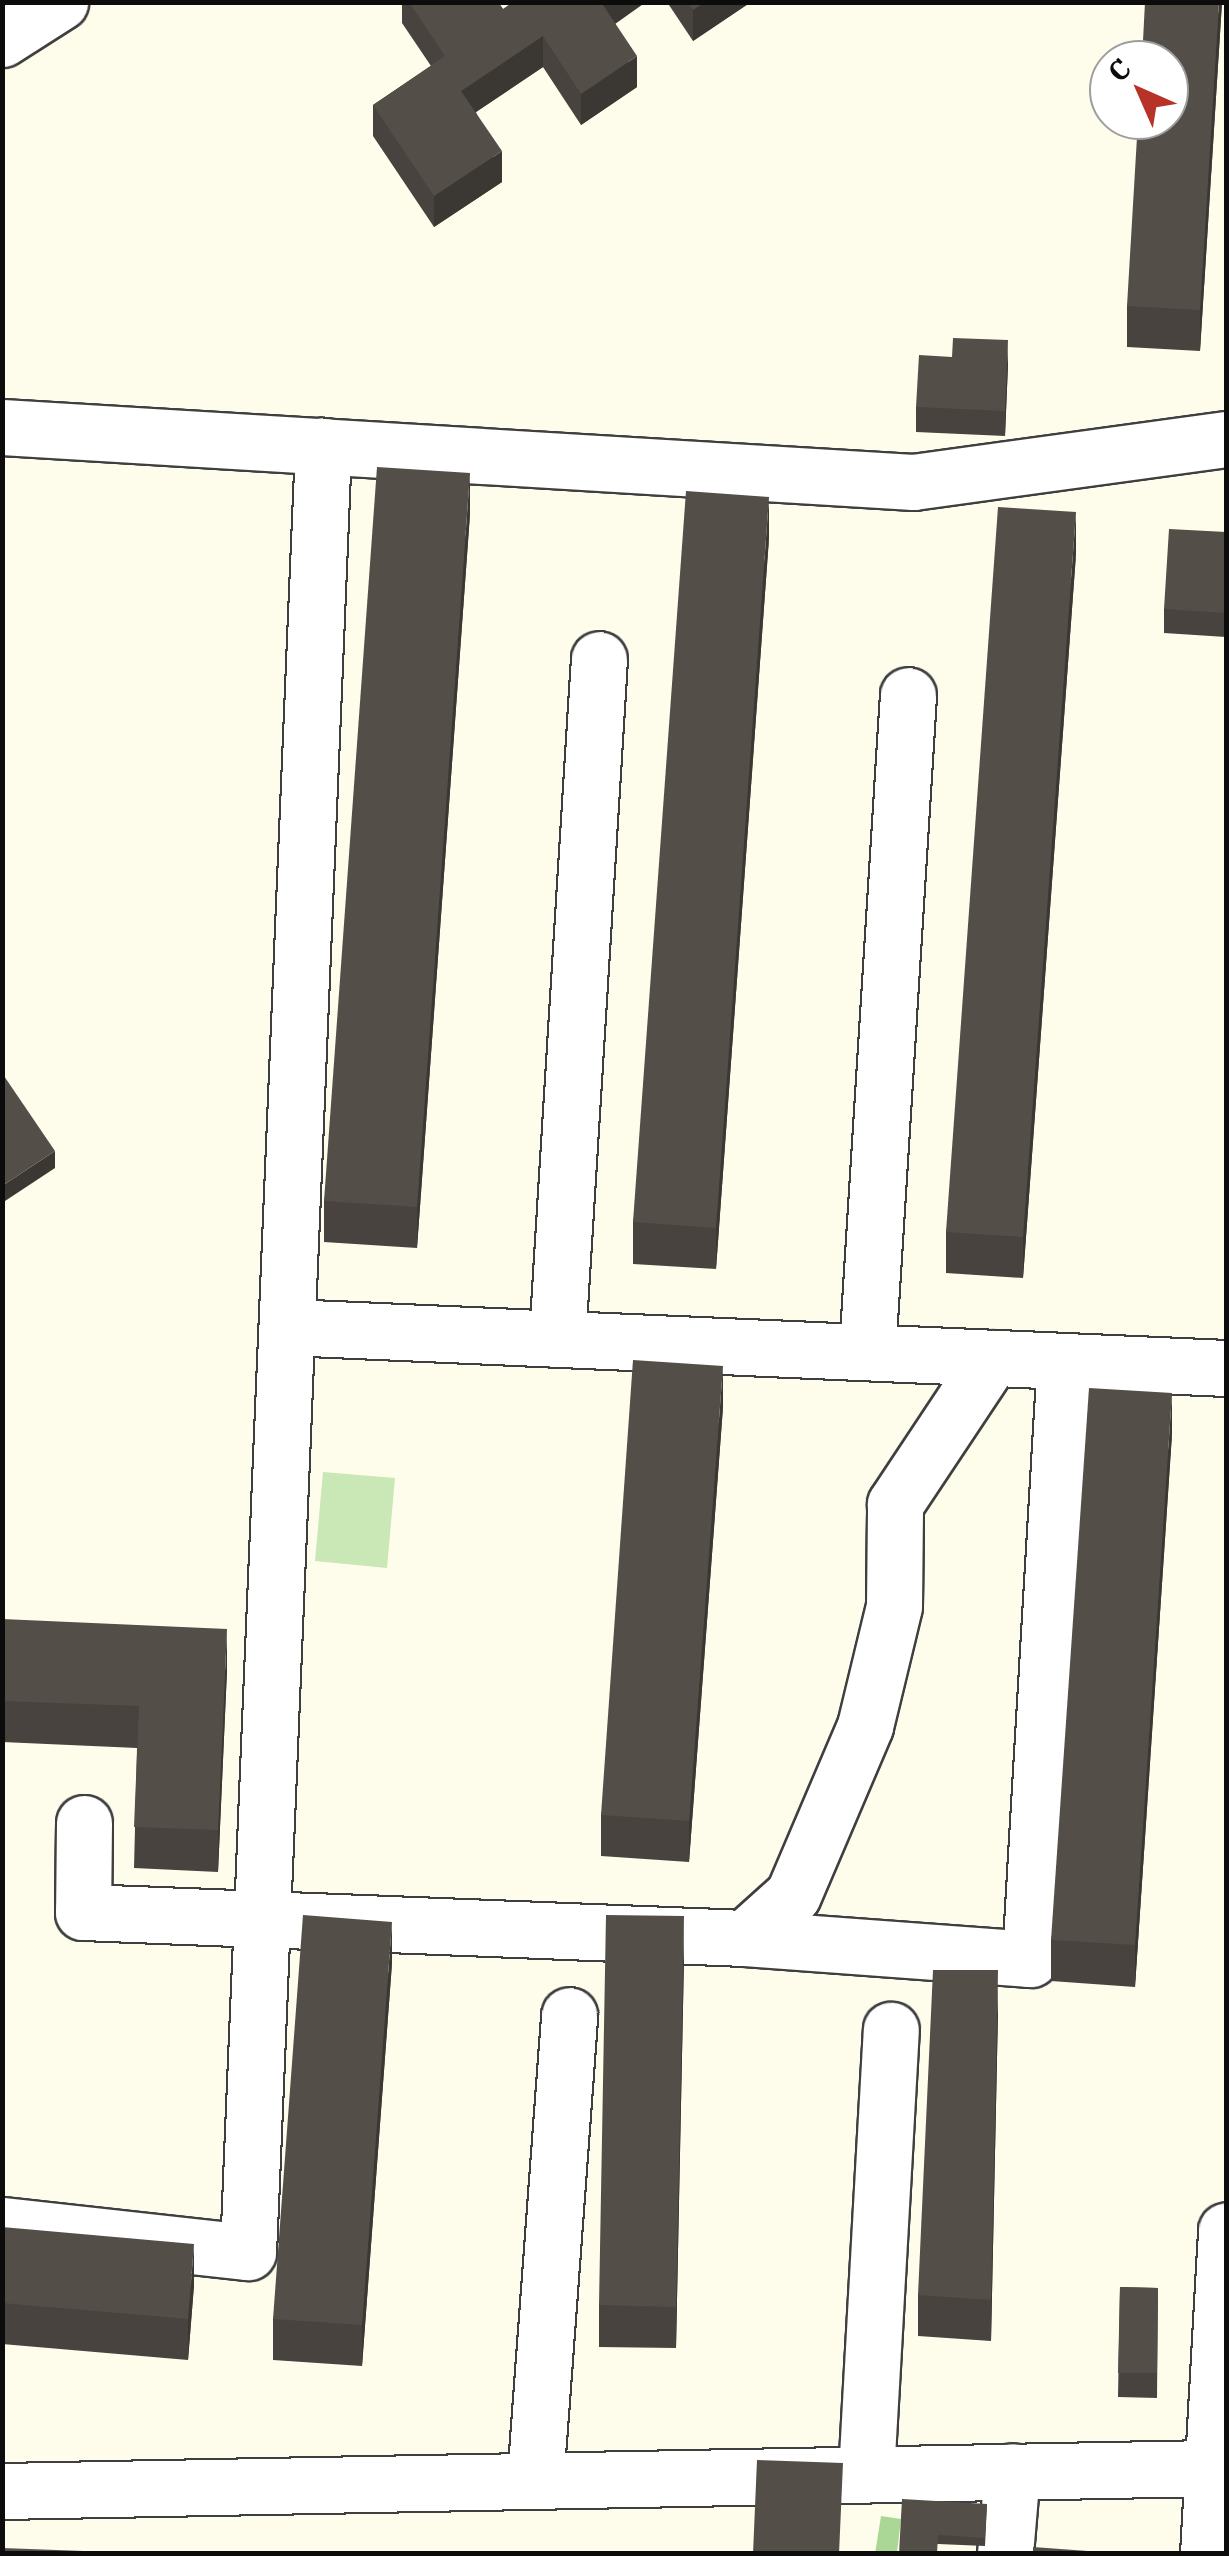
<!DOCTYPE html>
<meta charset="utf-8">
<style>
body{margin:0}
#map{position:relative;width:1229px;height:2556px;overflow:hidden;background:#fefdeb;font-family:"IBM Plex Serif",serif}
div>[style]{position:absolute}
.green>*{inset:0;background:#cae7b6}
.forest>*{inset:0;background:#abd796}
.roads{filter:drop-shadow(2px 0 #3f3f3f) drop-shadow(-2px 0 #3f3f3f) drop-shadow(0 2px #3f3f3f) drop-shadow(0 -2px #3f3f3f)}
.minor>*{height:55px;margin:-27.5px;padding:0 27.5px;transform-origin:27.5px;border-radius:27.5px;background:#fff}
.wall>*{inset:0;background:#48433e}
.shaded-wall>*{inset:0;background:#3b3732}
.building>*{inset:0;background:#544e48}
span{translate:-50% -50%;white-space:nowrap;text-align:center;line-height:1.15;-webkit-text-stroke:10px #fff;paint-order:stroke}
.frame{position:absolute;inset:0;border:5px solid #0c0c0c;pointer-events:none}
.north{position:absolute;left:1089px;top:40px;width:100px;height:100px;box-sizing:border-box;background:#fff;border:2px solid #9e9e9e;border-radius:50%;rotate:315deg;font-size:28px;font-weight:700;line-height:40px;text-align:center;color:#0c0c0c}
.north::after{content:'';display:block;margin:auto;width:35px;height:45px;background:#b73328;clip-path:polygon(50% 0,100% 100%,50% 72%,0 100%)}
</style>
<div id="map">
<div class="green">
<i style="clip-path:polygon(323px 1472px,395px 1478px,387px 1568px,315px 1561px)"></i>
</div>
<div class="forest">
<i style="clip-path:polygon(881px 2516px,901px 2519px,897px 2553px,875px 2554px)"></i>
</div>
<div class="roads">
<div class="minor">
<i style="left:2px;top:39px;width:69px;rotate:-32.5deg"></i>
<i style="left:2px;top:427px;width:913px;rotate:3.45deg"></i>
<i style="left:913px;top:482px;width:316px;rotate:-7.8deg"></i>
<i style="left:287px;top:1327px;width:940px;rotate:2.5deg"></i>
<i style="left:557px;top:1339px;width:681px;rotate:-86.47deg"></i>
<i style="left:867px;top:1352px;width:658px;rotate:-86.43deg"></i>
<i style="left:84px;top:1823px;width:89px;rotate:90.6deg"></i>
<i style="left:83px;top:1912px;width:663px;rotate:2.25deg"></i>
<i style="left:745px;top:1938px;width:64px;rotate:-41.9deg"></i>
<i style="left:793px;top:1895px;width:184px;rotate:-66.9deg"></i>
<i style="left:865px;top:1726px;width:123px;rotate:-76.4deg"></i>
<i style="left:894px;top:1606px;width:102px;rotate:-89.4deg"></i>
<i style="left:895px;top:1504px;width:175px;rotate:-56.4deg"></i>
<i style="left:745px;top:1938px;width:286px;rotate:4.2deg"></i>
<i style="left:1030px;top:1959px;width:599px;rotate:-86.65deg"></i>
<i style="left:2px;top:2225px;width:247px;rotate:6.3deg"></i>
<i style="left:248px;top:2252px;width:1808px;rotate:-87.62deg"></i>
<i style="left:866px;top:2474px;width:445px;rotate:-86.8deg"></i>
<i style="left:535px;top:2481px;width:467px;rotate:-85.8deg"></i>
<i style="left:2px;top:2491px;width:1211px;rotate:-1.09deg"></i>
<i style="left:1005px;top:2554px;width:83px;rotate:-85.2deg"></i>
<i style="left:1208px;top:2554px;width:324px;rotate:-86.8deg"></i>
</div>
</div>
<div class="wall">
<i style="clip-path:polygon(402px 2px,498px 2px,503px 9px,615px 24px,637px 87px,581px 125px,543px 67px,476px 112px,502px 182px,434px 227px,373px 136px,373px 105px,431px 66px,402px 23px)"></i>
<i style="clip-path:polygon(667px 2px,751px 2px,693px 41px)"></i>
<i style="clip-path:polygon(1222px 2px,1200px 351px,1127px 347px,1127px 306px)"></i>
<i style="clip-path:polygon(1008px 364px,1005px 436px,916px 432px,916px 407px)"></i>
<i style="clip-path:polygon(470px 514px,417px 1248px,324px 1242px,324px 1201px)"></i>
<i style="clip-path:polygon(1226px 532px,1226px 637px,1164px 633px,1164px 609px)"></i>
<i style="clip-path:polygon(769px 538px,716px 1269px,633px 1264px,633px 1222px)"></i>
<i style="clip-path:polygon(1076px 554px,1023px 1278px,946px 1273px,946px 1232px)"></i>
<i style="clip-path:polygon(723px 1407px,689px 1862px,601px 1856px,601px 1815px)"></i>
<i style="clip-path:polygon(1172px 1434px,1135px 1987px,1051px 1981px,1051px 1940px)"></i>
<i style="clip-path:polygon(2px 1619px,227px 1670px,218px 1872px,134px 1868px,137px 1748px,2px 1742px)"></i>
<i style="clip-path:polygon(684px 1957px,676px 2348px,599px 2347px,599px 2305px)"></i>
<i style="clip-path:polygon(392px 1963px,362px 2366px,273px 2360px,273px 2319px)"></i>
<i style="clip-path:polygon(998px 2011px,991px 2341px,918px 2336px,918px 2295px)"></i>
<i style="clip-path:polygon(2px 2227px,194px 2285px,188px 2360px,2px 2344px)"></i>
<i style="clip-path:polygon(1120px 2287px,1158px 2288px,1157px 2398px,1118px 2397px)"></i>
<i style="clip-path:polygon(987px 2504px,985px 2546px,938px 2544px,899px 2554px)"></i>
</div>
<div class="shaded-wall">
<i style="clip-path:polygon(601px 2px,646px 2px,601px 34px)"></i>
<i style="clip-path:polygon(705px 2px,751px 2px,693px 41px,693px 10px)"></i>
<i style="clip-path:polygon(1219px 2px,1222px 2px,1200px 351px,1200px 310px)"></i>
<i style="clip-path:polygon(543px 36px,543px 67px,461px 122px,461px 91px)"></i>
<i style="clip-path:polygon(637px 56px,637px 87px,581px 125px,581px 94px)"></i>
<i style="clip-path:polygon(502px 151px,502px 182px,434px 227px,434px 196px)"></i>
<i style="clip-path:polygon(1008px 340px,1008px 364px,1005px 436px,1005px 411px)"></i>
<i style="clip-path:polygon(470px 473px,470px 514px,417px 1248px,417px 1207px)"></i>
<i style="clip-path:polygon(769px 497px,769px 538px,716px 1269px,716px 1228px)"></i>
<i style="clip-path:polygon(1076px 512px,1076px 554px,1023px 1278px,1023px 1237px)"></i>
<i style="clip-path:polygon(55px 1151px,55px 1168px,2px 1203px,2px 1186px)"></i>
<i style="clip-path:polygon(723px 1366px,723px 1407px,689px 1862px,689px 1821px)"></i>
<i style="clip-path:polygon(1172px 1393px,1172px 1434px,1135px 1987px,1135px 1945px)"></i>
<i style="clip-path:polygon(227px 1629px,227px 1670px,218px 1872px,218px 1830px)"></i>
<i style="clip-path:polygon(684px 1916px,684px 1957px,676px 2348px,676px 2307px)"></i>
<i style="clip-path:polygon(392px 1922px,392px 1963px,362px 2366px,362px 2325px)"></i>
<i style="clip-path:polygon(998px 1970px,998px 2011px,991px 2341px,991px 2300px)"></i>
<i style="clip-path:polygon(194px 2244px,194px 2285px,188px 2360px,188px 2319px)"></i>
</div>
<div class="building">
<i style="clip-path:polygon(409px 2px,498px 2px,503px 9px,513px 2px,601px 2px,637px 56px,581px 94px,543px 36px,461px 91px,502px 151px,434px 196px,373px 105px,445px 56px)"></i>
<i style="clip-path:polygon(688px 2px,705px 2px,693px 10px)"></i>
<i style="clip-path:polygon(1145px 2px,1219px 2px,1200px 310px,1127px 306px,1138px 120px,1169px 120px,1169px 60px,1142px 60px)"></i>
<i style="clip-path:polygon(953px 338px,1008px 340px,1005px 411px,916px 407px,919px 355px,952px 357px)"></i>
<i style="clip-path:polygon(377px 467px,470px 473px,417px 1207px,324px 1201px)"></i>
<i style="clip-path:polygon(686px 491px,769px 497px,716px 1228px,633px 1222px)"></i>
<i style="clip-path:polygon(998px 507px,1076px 512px,1023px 1237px,946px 1232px)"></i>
<i style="clip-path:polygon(1169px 529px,1226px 532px,1226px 613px,1164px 609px)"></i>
<i style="clip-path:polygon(2px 1073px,55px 1151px,2px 1186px)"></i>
<i style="clip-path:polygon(633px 1360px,723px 1366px,689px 1821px,601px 1815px)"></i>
<i style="clip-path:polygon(1089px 1388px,1172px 1393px,1135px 1945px,1051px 1940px)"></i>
<i style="clip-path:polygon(2px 1619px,227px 1629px,218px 1830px,134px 1827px,139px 1706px,2px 1701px)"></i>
<i style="clip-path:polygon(303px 1915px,392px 1922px,362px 2325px,273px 2319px)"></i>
<i style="clip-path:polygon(606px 1915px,684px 1916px,676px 2307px,599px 2305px)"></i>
<i style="clip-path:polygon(933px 1970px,998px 1970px,991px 2300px,918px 2295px)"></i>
<i style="clip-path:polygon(2px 2227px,194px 2244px,188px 2319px,2px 2303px)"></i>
<i style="clip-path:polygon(1120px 2287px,1158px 2288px,1157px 2373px,1118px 2373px)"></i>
<i style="clip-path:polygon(757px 2460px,843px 2463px,839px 2554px,753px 2554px)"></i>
<i style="clip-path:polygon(902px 2499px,987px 2504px,985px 2538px,938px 2535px,937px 2554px,899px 2554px)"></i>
<i style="clip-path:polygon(1033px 2547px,1115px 2553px,1033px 2554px)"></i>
<i style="clip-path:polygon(2px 2548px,165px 2554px,2px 2554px)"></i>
</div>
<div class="frame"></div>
<div class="north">С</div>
</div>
